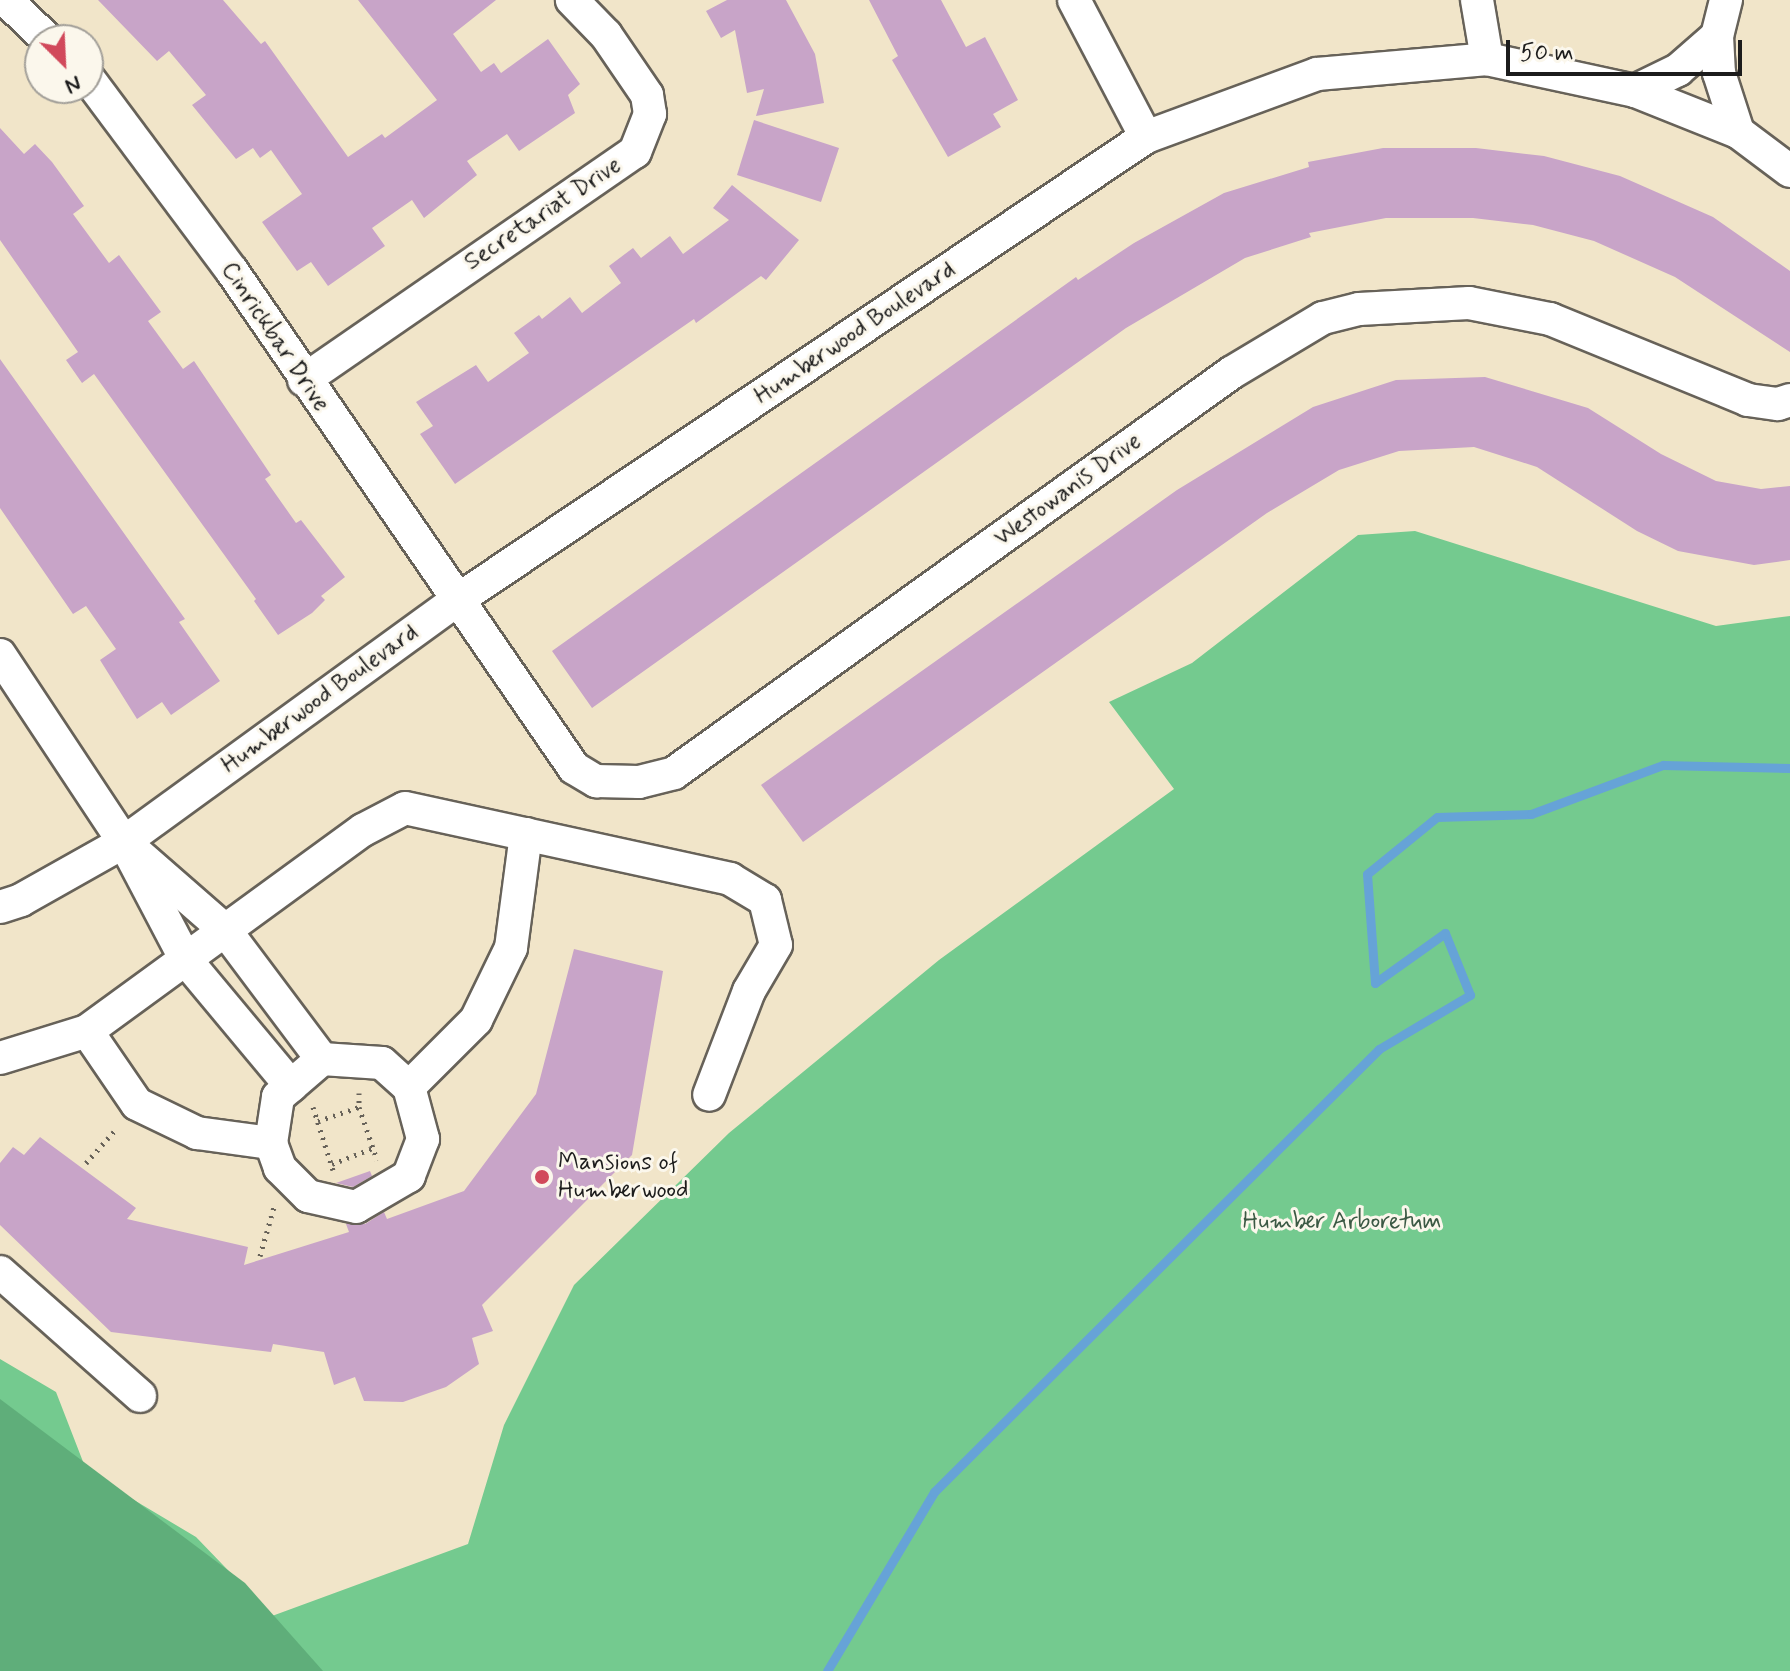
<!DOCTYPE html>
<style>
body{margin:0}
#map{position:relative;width:1790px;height:1671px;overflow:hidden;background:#f1e5c9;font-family:Mynerve,sans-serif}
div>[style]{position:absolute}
.green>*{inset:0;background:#74ca8f}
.forest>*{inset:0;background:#5fae7a}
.stream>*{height:9px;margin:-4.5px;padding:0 4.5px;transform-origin:4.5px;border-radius:4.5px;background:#66a3d7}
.building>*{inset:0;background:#c8a4c8}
.path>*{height:5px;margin-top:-2.5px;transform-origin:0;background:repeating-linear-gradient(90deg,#676259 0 2px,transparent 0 8px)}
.roads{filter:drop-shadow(2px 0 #676259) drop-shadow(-2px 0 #676259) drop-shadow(0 2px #676259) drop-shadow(0 -2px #676259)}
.minor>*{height:32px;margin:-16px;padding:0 16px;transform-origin:16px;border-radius:16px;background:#fff}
.dots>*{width:22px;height:22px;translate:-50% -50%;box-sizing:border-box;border:4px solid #fbf7ec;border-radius:50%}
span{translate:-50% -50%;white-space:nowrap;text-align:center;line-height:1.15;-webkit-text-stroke:6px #fbf7ec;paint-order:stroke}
.street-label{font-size:24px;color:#1c1c1c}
.poi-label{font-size:24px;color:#1c1c1c}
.left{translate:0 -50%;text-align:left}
.park-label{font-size:24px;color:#3b5944}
.north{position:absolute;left:24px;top:24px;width:80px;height:80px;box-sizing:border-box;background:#fbf7ec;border:2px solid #a29f99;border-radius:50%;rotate:156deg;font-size:22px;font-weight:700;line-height:32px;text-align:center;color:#1c1c1c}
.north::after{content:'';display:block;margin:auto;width:28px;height:36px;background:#d1495b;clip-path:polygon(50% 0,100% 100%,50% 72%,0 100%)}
.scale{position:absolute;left:1506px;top:40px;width:236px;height:36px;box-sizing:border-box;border:4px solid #1c1c1c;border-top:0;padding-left:10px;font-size:24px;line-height:28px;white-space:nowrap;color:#1c1c1c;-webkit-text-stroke:6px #fbf7ec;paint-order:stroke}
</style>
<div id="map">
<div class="green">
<i style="clip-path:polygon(1415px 531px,1716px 626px,1790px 616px,1790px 1671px,0 1671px,0 1359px,56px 1392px,87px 1472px,196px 1537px,272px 1616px,468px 1544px,504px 1425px,574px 1285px,729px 1133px,939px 960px,1174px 789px,1109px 702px,1192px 663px,1358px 535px)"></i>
</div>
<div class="forest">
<i style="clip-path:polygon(0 1399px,245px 1583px,323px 1671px,0 1671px)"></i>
</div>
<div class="stream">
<i style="left:827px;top:1671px;width:209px;rotate:-59.1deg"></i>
<i style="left:934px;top:1492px;width:628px;rotate:-44.87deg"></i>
<i style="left:1379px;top:1049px;width:106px;rotate:-30.7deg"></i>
<i style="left:1470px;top:995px;width:67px;rotate:-112deg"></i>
<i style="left:1445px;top:933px;width:86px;rotate:144.5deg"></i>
<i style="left:1375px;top:983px;width:109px;rotate:-94.2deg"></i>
<i style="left:1367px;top:874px;width:90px;rotate:-39.2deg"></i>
<i style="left:1437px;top:817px;width:94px;rotate:-1.8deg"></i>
<i style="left:1531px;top:814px;width:141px;rotate:-20.4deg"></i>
<i style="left:1663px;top:765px;width:127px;rotate:1.4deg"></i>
</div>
<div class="building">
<i style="clip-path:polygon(98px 0,223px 0,261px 44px,265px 41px,348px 157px,382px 134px,385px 138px,437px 100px,358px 0,496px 0,453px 34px,481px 72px,494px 63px,501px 73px,548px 39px,580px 84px,568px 95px,575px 113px,519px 151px,507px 134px,467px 161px,477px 175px,424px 218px,412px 200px,372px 228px,385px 246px,328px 286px,311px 262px,297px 271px,262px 222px,302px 194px,271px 150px,260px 158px,253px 148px,236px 159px,192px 105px,206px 95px,169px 51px,157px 61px)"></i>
<i style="clip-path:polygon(727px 0,786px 0,815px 54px,824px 103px,756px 116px,764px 89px,747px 93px,735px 30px,721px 38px,706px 11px)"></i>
<i style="clip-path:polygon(869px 0,941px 0,966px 47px,985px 37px,1018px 100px,993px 114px,1001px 127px,948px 157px,892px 60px,898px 56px)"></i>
<i style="clip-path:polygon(754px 120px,839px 148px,821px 202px,737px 175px)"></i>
<i style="clip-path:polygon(0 128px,24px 154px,35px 144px,52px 162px,84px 206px,73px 214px,109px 263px,119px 255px,161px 312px,148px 321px,183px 369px,194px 361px,271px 475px,265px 479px,296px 523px,301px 520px,345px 577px,321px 596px,325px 600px,312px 613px,278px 635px,254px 601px,256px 599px,94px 374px,82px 383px,66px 360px,78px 352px,0 240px)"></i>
<i style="clip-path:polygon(1383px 148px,1476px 148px,1544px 156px,1620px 176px,1713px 217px,1790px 271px,1790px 352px,1675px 277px,1594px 241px,1533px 225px,1473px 218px,1386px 218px,1309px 233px,1311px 237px,1245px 258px,1126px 328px,592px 708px,552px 651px,1076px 277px,1078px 280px,1134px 243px,1224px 193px,1309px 167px,1308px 162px)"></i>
<i style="clip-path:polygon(732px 185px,799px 240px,766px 280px,761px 276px,696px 323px,694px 319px,455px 484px,420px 434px,433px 426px,416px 402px,476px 365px,488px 382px,529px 353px,514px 333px,539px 315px,542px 319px,570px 297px,582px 313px,621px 283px,609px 266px,633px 248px,641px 258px,670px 236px,683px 254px,729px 220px,713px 208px)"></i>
<i style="clip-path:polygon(0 359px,185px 619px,179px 622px,220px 681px,171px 715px,162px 702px,137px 719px,100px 660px,116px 649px,86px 606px,73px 614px,0 508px)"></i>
<i style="clip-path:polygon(1485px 377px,1588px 408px,1661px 454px,1716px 481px,1761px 489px,1790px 486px,1790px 560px,1754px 565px,1678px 551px,1637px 531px,1537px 467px,1474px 447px,1399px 451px,1339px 470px,1267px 513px,803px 842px,761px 785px,1177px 490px,1313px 407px,1396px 380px)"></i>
<i style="clip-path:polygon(574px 949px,663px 971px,632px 1155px,482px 1305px,493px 1331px,472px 1338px,479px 1364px,446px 1387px,403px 1402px,364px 1401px,355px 1377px,334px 1385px,324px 1352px,273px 1344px,271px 1352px,111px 1332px,0 1225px,0 1163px,13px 1147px,24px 1155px,40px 1137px,136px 1208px,127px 1219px,248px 1247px,244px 1265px,349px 1232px,346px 1224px,365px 1224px,384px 1212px,387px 1219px,464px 1191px,536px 1094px)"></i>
<i style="clip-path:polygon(370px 1171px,372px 1176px,353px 1187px,336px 1183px)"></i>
</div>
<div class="path">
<i style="left:359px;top:1093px;width:14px;rotate:90deg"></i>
<i style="left:359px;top:1107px;width:56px;rotate:71.2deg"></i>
<i style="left:313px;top:1107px;width:66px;rotate:72.4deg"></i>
<i style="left:318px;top:1121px;width:43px;rotate:-18.9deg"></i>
<i style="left:86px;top:1163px;width:47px;rotate:-48.5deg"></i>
<i style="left:332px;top:1164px;width:44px;rotate:-21.3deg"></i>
<i style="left:260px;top:1256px;width:51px;rotate:-74.1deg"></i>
</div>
<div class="roads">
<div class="minor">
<i style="left:6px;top:0;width:58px;rotate:43.6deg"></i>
<i style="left:1074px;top:0;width:155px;rotate:62.3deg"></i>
<i style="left:1477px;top:0;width:60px;rotate:80.4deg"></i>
<i style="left:1726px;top:0;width:37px;rotate:104deg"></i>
<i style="left:1717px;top:36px;width:37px;rotate:87deg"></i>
<i style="left:1719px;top:73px;width:62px;rotate:72.1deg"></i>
<i style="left:88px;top:78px;width:241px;rotate:53.3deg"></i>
<i style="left:232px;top:271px;width:603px;rotate:55.47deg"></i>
<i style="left:574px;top:768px;width:26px;rotate:31deg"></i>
<i style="left:596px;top:781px;width:43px;rotate:1.3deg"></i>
<i style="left:639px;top:782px;width:36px;rotate:-14deg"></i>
<i style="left:674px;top:773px;width:686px;rotate:-35.68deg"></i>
<i style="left:1231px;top:373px;width:107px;rotate:-30.9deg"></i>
<i style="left:1323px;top:318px;width:37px;rotate:-14deg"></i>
<i style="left:1359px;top:309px;width:110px;rotate:-3.1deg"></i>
<i style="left:1469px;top:303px;width:83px;rotate:11.2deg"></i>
<i style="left:1550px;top:319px;width:214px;rotate:22.2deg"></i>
<i style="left:1748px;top:400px;width:30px;rotate:8deg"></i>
<i style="left:1778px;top:404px;width:13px;rotate:-18deg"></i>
<i style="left:1635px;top:91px;width:48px;rotate:-26deg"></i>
<i style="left:1678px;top:70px;width:52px;rotate:-41.1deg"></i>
<i style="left:304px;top:380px;width:402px;rotate:-34.6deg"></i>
<i style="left:635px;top:152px;width:41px;rotate:-68.5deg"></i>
<i style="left:650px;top:114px;width:19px;rotate:-99deg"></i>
<i style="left:647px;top:95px;width:73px;rotate:-124.3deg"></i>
<i style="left:606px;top:35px;width:49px;rotate:-134.2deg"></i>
<i style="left:0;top:655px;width:224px;rotate:56.5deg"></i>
<i style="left:124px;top:842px;width:133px;rotate:62.3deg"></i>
<i style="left:186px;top:960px;width:164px;rotate:50.2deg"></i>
<i style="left:139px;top:855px;width:114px;rotate:41.1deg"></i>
<i style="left:225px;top:930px;width:161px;rotate:53.1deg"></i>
<i style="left:0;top:907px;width:22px;rotate:-18deg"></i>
<i style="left:21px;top:900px;width:118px;rotate:-29.4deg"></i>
<i style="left:124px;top:842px;width:410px;rotate:-36deg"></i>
<i style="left:456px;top:601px;width:832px;rotate:-33.92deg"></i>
<i style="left:1146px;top:137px;width:182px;rotate:-20.2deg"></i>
<i style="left:1317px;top:74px;width:171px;rotate:-5deg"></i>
<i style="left:1487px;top:59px;width:151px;rotate:12.2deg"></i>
<i style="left:1635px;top:91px;width:111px;rotate:21.7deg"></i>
<i style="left:1738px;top:132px;width:65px;rotate:36.9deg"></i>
<i style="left:87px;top:1031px;width:88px;rotate:55.6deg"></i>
<i style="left:137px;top:1104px;width:67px;rotate:25.8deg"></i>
<i style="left:197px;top:1133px;width:75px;rotate:7.7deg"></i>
<i style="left:0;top:1058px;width:91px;rotate:-17.2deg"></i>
<i style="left:87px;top:1031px;width:341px;rotate:-36.1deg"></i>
<i style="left:363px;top:830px;width:47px;rotate:-27.6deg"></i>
<i style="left:405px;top:808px;width:333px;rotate:12.3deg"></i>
<i style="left:730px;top:879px;width:41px;rotate:31deg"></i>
<i style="left:765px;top:900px;width:46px;rotate:76.3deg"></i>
<i style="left:776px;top:945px;width:53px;rotate:120.4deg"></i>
<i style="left:749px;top:991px;width:111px;rotate:111deg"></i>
<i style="left:322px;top:1059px;width:60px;rotate:3.8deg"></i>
<i style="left:382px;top:1063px;width:36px;rotate:42deg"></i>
<i style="left:409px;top:1087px;width:54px;rotate:74.9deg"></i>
<i style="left:423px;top:1139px;width:40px;rotate:111deg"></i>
<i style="left:409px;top:1176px;width:61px;rotate:149.7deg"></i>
<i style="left:356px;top:1207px;width:49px;rotate:-167.1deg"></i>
<i style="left:308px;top:1196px;width:40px;rotate:-135deg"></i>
<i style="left:280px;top:1168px;width:27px;rotate:-110deg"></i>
<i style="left:271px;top:1143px;width:47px;rotate:-81.3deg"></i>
<i style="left:278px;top:1097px;width:58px;rotate:-40.8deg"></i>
<i style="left:409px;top:1087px;width:95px;rotate:-45deg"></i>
<i style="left:476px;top:1020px;width:80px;rotate:-64.1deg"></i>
<i style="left:511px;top:948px;width:115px;rotate:-82.5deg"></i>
<i style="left:0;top:1272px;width:187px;rotate:41.5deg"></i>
</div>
</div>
<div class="dots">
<i style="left:542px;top:1177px;background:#d1495b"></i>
</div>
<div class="street-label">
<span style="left:543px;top:214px;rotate:-34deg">Secretariat Drive</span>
<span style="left:855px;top:333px;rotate:-34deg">Humberwood Boulevard</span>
<span style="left:275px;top:337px;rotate:56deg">Cinrickbar Drive</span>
<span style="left:1068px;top:490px;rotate:-36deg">Westowanis Drive</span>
<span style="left:320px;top:699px;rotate:-36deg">Humberwood Boulevard</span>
</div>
<div class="poi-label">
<span class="left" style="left:558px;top:1177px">Mansions of<br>Humberwood</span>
</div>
<div class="park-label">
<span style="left:1342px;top:1222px">Humber Arboretum</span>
</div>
<div class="north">N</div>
<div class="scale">50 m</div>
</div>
